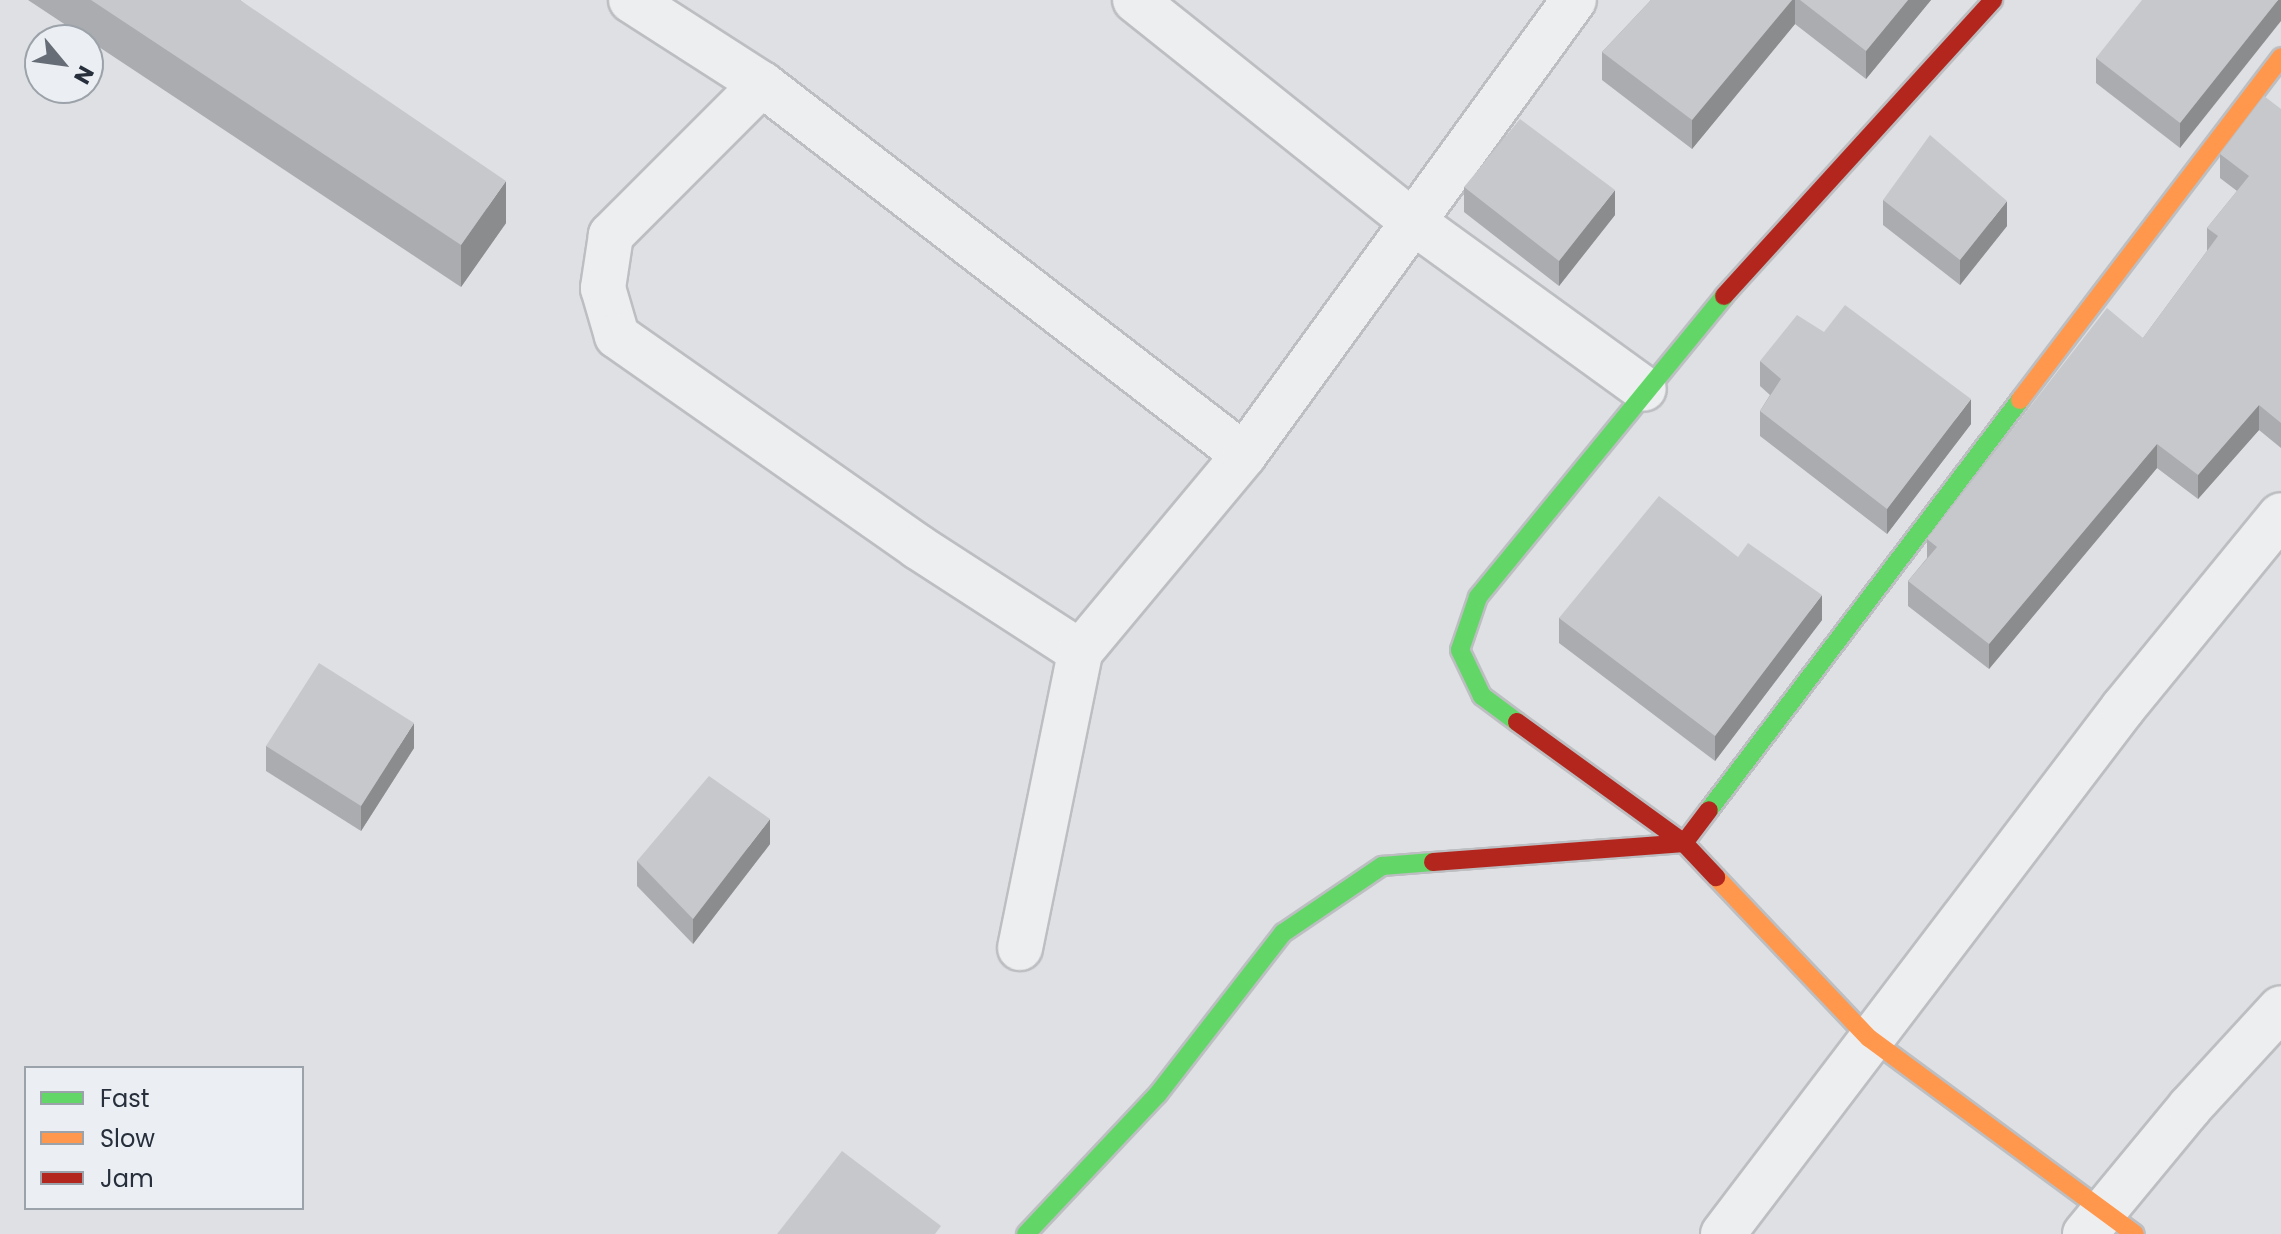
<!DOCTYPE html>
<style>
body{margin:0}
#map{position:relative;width:2281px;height:1234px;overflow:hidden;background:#dee0e3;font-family:Poppins,sans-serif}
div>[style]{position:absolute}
.roads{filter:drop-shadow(2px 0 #bcbec1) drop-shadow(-2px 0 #bcbec1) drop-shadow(0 2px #bcbec1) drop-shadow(0 -2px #bcbec1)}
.street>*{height:44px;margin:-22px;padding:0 22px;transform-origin:22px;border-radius:22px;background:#edeef0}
.fast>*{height:18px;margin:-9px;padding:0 9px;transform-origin:9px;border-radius:9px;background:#63d668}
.slow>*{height:18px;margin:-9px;padding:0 9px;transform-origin:9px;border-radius:9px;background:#ff974d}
.jam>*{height:18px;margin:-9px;padding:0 9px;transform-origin:9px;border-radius:9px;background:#b3261e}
.wall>*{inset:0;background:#aaacaf}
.shaded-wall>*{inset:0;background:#8b8c8e}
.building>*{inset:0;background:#c6c8cb}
span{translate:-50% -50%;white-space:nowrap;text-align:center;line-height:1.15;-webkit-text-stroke:8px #ebeff4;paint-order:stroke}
.legend{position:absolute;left:24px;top:1066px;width:280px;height:144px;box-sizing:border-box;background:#ebeff4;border:2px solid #9ca2aa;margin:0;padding:10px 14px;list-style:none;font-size:24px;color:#262f3b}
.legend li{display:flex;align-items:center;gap:16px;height:40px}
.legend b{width:40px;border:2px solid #9ca2aa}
.north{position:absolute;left:24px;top:24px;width:80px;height:80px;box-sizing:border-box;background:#ebeff4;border:2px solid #9ca2aa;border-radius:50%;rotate:119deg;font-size:22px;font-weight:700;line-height:32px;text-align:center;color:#262f3b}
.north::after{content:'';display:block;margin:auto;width:28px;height:36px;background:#666d76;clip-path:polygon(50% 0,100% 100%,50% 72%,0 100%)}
</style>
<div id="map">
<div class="roads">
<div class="street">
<i style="left:631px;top:0;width:156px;rotate:32.7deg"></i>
<i style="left:762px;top:84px;width:608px;rotate:37.59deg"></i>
<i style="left:1135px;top:0;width:354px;rotate:38.6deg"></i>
<i style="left:1412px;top:221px;width:286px;rotate:35.9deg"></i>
<i style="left:762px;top:84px;width:214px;rotate:135deg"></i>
<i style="left:611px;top:235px;width:54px;rotate:98.6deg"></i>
<i style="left:603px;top:288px;width:50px;rotate:73.7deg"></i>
<i style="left:617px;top:336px;width:368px;rotate:35deg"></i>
<i style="left:918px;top:547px;width:193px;rotate:32.9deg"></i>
<i style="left:1020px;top:948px;width:302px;rotate:-78.5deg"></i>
<i style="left:1080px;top:652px;width:256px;rotate:-50.2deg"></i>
<i style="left:1244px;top:455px;width:562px;rotate:-54.05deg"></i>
<i style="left:1723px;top:1234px;width:661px;rotate:-52.75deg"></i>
<i style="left:2123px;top:708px;width:249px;rotate:-50.7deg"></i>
<i style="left:2085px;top:1234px;width:165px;rotate:-50.4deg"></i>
<i style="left:2190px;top:1107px;width:134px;rotate:-47.4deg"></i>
</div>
<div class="fast">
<i style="left:1517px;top:722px;width:44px;rotate:-143.4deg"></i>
<i style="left:1482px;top:696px;width:51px;rotate:-115.6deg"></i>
<i style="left:1460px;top:650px;width:56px;rotate:-71.2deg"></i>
<i style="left:1478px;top:597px;width:389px;rotate:-50.7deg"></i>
<i style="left:1709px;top:810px;width:515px;rotate:-52.82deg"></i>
<i style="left:1026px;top:1234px;width:192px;rotate:-46.7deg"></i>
<i style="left:1158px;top:1094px;width:204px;rotate:-52.2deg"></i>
<i style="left:1283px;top:933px;width:120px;rotate:-34.1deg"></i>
<i style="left:1382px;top:866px;width:51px;rotate:-4.5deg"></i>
</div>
<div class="slow">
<i style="left:2020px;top:400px;width:431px;rotate:-52.7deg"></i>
<i style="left:1716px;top:877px;width:222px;rotate:46.5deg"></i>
<i style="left:1869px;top:1038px;width:330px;rotate:36.4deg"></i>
</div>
<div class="jam">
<i style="left:1724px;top:296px;width:400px;rotate:-47.7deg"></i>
<i style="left:1517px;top:722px;width:206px;rotate:35.9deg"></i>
<i style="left:1684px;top:843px;width:47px;rotate:46.7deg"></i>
<i style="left:1433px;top:862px;width:252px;rotate:-4.3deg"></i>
<i style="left:1684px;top:843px;width:41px;rotate:-52.9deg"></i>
</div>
</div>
<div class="wall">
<i style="clip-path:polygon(28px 0,240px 0,506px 223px,461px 287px)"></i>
<i style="clip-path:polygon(1651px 0,1931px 0,1866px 79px,1795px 24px,1692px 149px,1602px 80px,1602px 52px)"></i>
<i style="clip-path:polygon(2281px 0,2180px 148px,2096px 83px,2096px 58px)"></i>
<i style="clip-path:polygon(2281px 109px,2281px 448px,2259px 430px,2198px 499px,2157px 468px,1989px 669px,1908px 606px,1908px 581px,1927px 558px,1927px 539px,2143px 338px,2207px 251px,2207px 228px,2237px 191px,2220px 178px,2220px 154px)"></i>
<i style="clip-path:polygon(1464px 187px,1615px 215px,1559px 286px,1464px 212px)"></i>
<i style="clip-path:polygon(1883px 200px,2007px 226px,1960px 285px,1883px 225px)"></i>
<i style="clip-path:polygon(1760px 361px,1971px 424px,1887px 534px,1760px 436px,1760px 411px,1770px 395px,1760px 386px)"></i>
<i style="clip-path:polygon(1738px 557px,1822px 620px,1715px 761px,1559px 643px,1559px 618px)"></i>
<i style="clip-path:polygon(266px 746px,414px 748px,361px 831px,266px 771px)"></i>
<i style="clip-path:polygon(770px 844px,693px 944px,637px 886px,637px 861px)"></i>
</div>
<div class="shaded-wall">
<i style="clip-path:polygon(1792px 0,1795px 0,1795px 24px,1692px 149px,1692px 120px)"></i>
<i style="clip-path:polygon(1908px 0,1931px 0,1866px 79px,1866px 51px)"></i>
<i style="clip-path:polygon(2278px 0,2281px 0,2281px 21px,2180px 148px,2180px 123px)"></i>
<i style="clip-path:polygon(506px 181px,506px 223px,461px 287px,461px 245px)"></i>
<i style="clip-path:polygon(1615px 190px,1615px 215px,1559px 286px,1559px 261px)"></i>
<i style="clip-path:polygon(2007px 201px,2007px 226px,1960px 285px,1960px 260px)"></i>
<i style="clip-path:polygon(1971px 399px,1971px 424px,1887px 534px,1887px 509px)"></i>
<i style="clip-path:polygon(2259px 405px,2259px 430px,2198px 499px,2198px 475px)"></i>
<i style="clip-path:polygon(2157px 444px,2157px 468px,1989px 669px,1989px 644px)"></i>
<i style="clip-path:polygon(1822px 595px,1822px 620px,1715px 761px,1715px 736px)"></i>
<i style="clip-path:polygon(414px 723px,414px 748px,361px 831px,361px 806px)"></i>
<i style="clip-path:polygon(770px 819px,770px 844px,693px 944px,693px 919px)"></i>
</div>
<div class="building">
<i style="clip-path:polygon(91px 0,240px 0,506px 181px,461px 245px)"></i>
<i style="clip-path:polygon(1651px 0,1792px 0,1692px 120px,1602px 52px)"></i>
<i style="clip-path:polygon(1800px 0,1908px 0,1866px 51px)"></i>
<i style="clip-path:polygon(2142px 0,2278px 0,2180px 123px,2096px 58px)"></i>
<i style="clip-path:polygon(2264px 96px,2281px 109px,2281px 423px,2259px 405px,2198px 475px,2157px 444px,1989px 644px,1908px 581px,1937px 547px,1927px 539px,2107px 308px,2143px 338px,2218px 236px,2207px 228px,2249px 176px,2220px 154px)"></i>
<i style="clip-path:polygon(1520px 119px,1615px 190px,1559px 261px,1464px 187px)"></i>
<i style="clip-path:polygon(1930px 135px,2007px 201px,1960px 260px,1883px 200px)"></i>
<i style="clip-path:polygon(1845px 305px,1971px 399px,1887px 509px,1760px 411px,1781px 379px,1760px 361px,1797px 315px,1824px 332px)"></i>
<i style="clip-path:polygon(1659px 496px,1738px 557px,1748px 543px,1822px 595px,1715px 736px,1559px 618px)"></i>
<i style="clip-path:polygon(319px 663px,414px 723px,361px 806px,266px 746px)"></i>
<i style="clip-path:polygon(709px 776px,770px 819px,693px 919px,637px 861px)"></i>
<i style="clip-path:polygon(842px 1151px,941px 1226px,935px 1234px,777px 1234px)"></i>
</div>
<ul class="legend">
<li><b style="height:10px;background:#63d668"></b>Fast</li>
<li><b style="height:10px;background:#ff974d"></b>Slow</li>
<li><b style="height:10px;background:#b3261e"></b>Jam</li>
</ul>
<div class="north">N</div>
</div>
